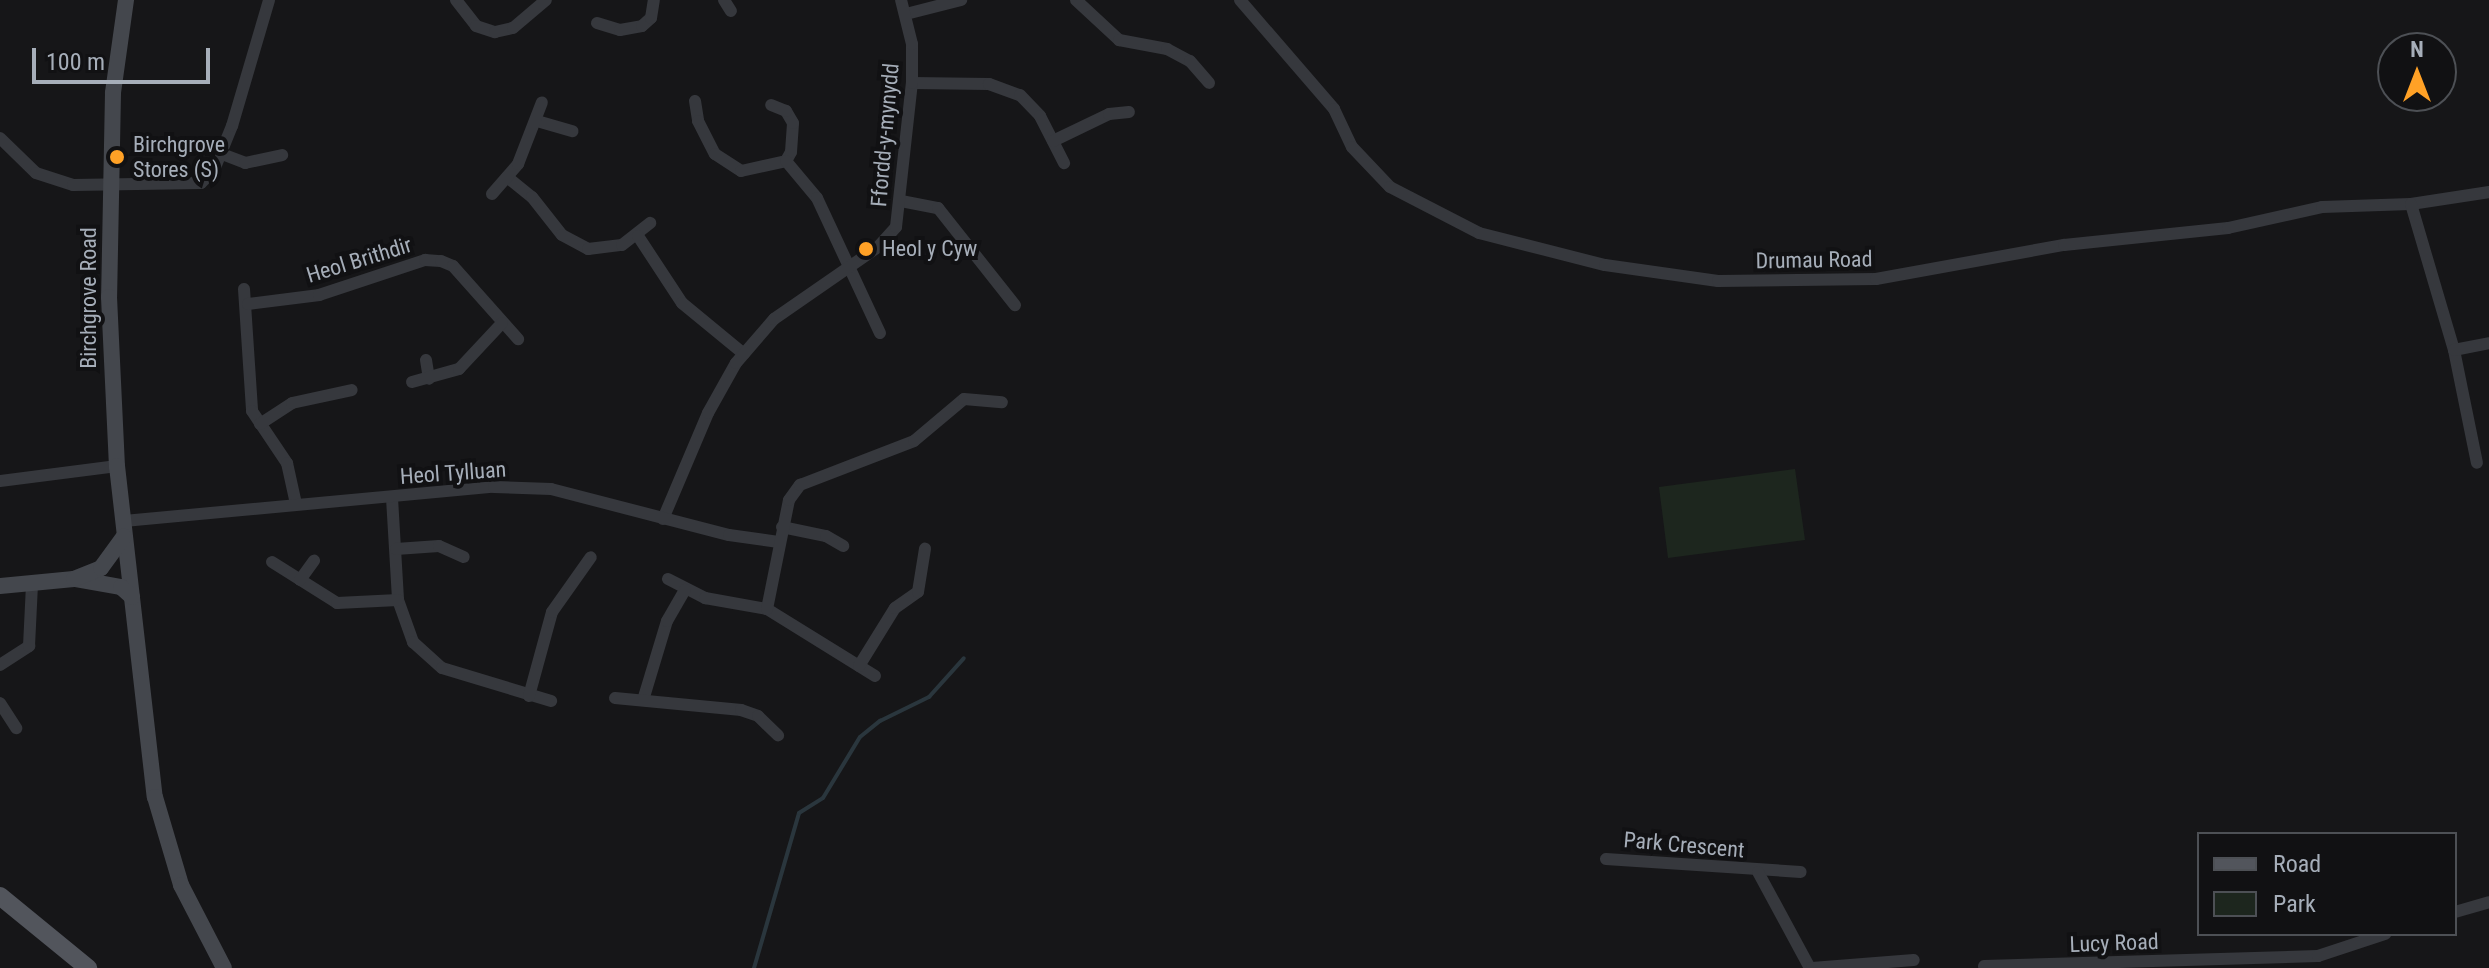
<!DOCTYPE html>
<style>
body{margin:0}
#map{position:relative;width:2489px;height:968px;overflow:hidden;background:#161618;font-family:"Roboto Condensed",sans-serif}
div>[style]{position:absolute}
.green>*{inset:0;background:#1d261e}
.stream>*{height:4px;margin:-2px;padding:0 2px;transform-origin:2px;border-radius:2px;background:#2a363d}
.minor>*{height:12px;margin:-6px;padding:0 6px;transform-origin:6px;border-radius:6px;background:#36383d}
.secondary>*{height:16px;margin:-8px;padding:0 8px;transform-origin:8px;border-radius:8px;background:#44474d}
.primary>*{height:18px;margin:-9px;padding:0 9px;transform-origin:9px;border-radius:9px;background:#52555c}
.dots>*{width:22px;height:22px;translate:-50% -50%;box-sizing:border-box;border:4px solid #111113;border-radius:50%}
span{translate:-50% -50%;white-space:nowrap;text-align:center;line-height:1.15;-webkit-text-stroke:8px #111113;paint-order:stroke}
.street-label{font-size:22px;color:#a6aeb9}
.poi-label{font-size:22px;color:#a6aeb9}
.left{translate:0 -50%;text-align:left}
.legend{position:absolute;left:2197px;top:832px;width:260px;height:104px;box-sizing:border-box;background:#111113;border:2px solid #4d5055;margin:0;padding:10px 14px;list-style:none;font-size:24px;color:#a6aeb9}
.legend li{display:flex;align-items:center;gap:16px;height:40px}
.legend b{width:40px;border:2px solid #4d5055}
.north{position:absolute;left:2377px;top:32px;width:80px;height:80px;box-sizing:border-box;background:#111113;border:2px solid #4d5055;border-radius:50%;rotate:0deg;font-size:22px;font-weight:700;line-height:32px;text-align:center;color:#a6aeb9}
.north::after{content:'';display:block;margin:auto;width:28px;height:36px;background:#ffa126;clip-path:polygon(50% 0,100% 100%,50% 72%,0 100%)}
.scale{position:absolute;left:32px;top:48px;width:178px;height:36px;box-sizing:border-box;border:4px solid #a6aeb9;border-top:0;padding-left:10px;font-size:24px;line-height:28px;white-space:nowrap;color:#a6aeb9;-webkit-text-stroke:6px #111113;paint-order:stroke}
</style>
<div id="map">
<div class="green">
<i style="clip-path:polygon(1795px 469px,1805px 540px,1668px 558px,1659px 487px)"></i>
</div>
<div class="stream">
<i style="left:754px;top:968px;width:161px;rotate:-73.8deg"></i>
<i style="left:799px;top:813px;width:28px;rotate:-32deg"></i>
<i style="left:823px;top:798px;width:71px;rotate:-58.8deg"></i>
<i style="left:860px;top:737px;width:26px;rotate:-39deg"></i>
<i style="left:880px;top:721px;width:55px;rotate:-26.1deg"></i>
<i style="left:929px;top:697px;width:52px;rotate:-48.1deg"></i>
</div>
<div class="minor">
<i style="left:456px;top:0;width:33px;rotate:52deg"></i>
<i style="left:476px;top:26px;width:20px;rotate:18deg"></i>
<i style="left:495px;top:32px;width:18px;rotate:-13deg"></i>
<i style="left:513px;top:28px;width:43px;rotate:-40.3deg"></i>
<i style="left:724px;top:0;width:13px;rotate:58deg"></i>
<i style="left:1076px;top:0;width:59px;rotate:42.9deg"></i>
<i style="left:1119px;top:40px;width:49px;rotate:10.6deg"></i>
<i style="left:1167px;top:49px;width:26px;rotate:28deg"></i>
<i style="left:1190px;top:61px;width:29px;rotate:49deg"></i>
<i style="left:1240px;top:0;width:144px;rotate:49.2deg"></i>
<i style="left:1334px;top:109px;width:42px;rotate:64.7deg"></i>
<i style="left:1352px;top:147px;width:55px;rotate:46.5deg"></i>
<i style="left:1390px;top:187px;width:100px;rotate:27.3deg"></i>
<i style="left:1479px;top:233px;width:130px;rotate:14.3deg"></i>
<i style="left:1605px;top:265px;width:114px;rotate:8.1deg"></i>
<i style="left:1718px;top:281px;width:158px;rotate:-0.7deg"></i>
<i style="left:1876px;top:279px;width:191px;rotate:-10.3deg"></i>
<i style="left:2064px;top:245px;width:165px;rotate:-5.9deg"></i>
<i style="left:2228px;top:228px;width:96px;rotate:-12.6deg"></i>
<i style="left:2322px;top:207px;width:89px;rotate:-1.9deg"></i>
<i style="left:2411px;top:204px;width:79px;rotate:-8.7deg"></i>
<i style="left:906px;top:14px;width:57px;rotate:-14.3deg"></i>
<i style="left:597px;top:23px;width:24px;rotate:17deg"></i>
<i style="left:620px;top:30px;width:22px;rotate:-10deg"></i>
<i style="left:642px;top:26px;width:12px;rotate:-42deg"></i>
<i style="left:651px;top:18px;width:18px;rotate:-81deg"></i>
<i style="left:912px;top:83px;width:77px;rotate:0.7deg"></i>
<i style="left:989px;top:84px;width:33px;rotate:20deg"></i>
<i style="left:1020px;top:95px;width:29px;rotate:46deg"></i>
<i style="left:1040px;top:116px;width:53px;rotate:62.9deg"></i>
<i style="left:695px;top:101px;width:20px;rotate:81deg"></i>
<i style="left:698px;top:121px;width:37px;rotate:63deg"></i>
<i style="left:715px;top:154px;width:31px;rotate:33deg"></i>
<i style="left:741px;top:171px;width:46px;rotate:-12.5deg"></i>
<i style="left:786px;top:161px;width:10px;rotate:-61deg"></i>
<i style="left:791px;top:152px;width:29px;rotate:-86deg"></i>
<i style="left:793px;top:123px;width:14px;rotate:-120deg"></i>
<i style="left:786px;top:111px;width:16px;rotate:-158deg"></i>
<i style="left:537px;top:121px;width:37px;rotate:16deg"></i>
<i style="left:0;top:138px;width:50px;rotate:44.2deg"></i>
<i style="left:36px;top:173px;width:39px;rotate:18deg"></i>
<i style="left:73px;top:185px;width:128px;rotate:-0.9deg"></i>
<i style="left:201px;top:183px;width:18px;rotate:-45deg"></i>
<i style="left:214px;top:170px;width:48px;rotate:-67.8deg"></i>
<i style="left:232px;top:126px;width:131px;rotate:-73.6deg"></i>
<i style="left:1053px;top:141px;width:62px;rotate:-25.7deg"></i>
<i style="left:1109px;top:114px;width:20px;rotate:-6deg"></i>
<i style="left:222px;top:154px;width:25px;rotate:21deg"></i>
<i style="left:245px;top:163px;width:38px;rotate:-12deg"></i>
<i style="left:786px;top:161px;width:48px;rotate:50deg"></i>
<i style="left:817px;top:198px;width:149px;rotate:65deg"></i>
<i style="left:507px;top:177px;width:32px;rotate:39deg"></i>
<i style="left:532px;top:197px;width:48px;rotate:51.7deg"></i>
<i style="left:562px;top:235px;width:30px;rotate:28deg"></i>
<i style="left:588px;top:249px;width:34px;rotate:-7deg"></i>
<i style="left:622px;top:245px;width:36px;rotate:-38deg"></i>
<i style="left:492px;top:194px;width:40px;rotate:-49deg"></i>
<i style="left:518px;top:164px;width:66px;rotate:-68.8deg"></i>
<i style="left:901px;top:201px;width:38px;rotate:11deg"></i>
<i style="left:938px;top:208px;width:124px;rotate:51.6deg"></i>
<i style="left:2411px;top:204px;width:152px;rotate:73.6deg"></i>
<i style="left:2454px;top:350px;width:115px;rotate:78.5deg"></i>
<i style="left:638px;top:236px;width:80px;rotate:56.7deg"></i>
<i style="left:682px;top:303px;width:80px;rotate:39.4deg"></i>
<i style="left:244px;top:289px;width:122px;rotate:86.2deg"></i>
<i style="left:252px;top:411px;width:63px;rotate:56.1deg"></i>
<i style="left:287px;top:463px;width:42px;rotate:77.6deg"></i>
<i style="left:248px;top:304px;width:72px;rotate:-7.2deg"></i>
<i style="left:319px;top:295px;width:112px;rotate:-18.3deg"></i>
<i style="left:425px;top:260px;width:16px;rotate:4deg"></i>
<i style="left:441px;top:261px;width:13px;rotate:23deg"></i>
<i style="left:453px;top:266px;width:98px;rotate:48.3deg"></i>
<i style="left:2454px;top:350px;width:36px;rotate:-11deg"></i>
<i style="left:426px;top:360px;width:19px;rotate:81deg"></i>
<i style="left:412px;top:382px;width:49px;rotate:-15.5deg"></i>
<i style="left:459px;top:369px;width:63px;rotate:-46.9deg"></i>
<i style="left:260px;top:424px;width:38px;rotate:-33deg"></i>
<i style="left:292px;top:403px;width:61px;rotate:-12.2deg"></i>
<i style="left:0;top:481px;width:118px;rotate:-7.3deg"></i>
<i style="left:392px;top:498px;width:102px;rotate:86.6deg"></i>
<i style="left:398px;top:600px;width:45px;rotate:70.3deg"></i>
<i style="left:413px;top:642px;width:39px;rotate:42deg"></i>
<i style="left:442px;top:668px;width:114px;rotate:16.8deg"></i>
<i style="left:663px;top:519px;width:115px;rotate:-67deg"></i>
<i style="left:708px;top:413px;width:57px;rotate:-60.8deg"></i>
<i style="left:736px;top:363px;width:58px;rotate:-49.2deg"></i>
<i style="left:774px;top:319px;width:126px;rotate:-34.7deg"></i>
<i style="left:878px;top:247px;width:27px;rotate:-48deg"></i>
<i style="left:896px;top:227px;width:145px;rotate:-83.7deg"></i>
<i style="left:912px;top:83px;width:39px;rotate:-90deg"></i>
<i style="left:912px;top:44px;width:45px;rotate:-104deg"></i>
<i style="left:124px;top:521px;width:372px;rotate:-5.3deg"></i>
<i style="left:494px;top:487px;width:57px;rotate:2deg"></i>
<i style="left:551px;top:489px;width:184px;rotate:14.5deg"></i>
<i style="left:729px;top:535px;width:50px;rotate:8deg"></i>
<i style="left:782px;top:527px;width:45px;rotate:11.6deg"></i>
<i style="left:826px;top:536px;width:20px;rotate:30deg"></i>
<i style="left:396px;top:549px;width:43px;rotate:-4deg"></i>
<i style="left:439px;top:546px;width:27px;rotate:24deg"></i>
<i style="left:272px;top:562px;width:77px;rotate:32.2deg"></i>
<i style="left:337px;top:603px;width:61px;rotate:-2.8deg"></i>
<i style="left:668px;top:579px;width:42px;rotate:27.2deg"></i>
<i style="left:705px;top:598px;width:63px;rotate:10.1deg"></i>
<i style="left:767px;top:609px;width:127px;rotate:31.8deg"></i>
<i style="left:300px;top:580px;width:24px;rotate:-54deg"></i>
<i style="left:767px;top:609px;width:111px;rotate:-78.6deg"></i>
<i style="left:789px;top:500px;width:19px;rotate:-54deg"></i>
<i style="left:800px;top:485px;width:122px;rotate:-21.1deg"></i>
<i style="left:914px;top:441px;width:65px;rotate:-40deg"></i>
<i style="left:964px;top:399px;width:38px;rotate:5deg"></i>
<i style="left:0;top:665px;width:35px;rotate:-33deg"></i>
<i style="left:29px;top:646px;width:62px;rotate:-87.2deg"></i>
<i style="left:859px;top:666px;width:68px;rotate:-58.2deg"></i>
<i style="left:895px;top:608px;width:28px;rotate:-35deg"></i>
<i style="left:918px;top:592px;width:44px;rotate:-80.8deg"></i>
<i style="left:529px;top:696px;width:87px;rotate:-74.7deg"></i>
<i style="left:552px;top:612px;width:67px;rotate:-54.7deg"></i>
<i style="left:644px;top:697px;width:79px;rotate:-73.2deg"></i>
<i style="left:667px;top:621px;width:36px;rotate:-60deg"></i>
<i style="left:615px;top:698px;width:127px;rotate:5.4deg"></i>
<i style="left:741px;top:710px;width:18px;rotate:19deg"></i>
<i style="left:758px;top:716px;width:28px;rotate:44deg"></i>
<i style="left:0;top:703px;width:30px;rotate:57deg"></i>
<i style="left:1606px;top:859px;width:195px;rotate:3.8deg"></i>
<i style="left:1758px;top:872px;width:109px;rotate:61.6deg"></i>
<i style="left:2455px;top:912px;width:35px;rotate:-16deg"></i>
<i style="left:1984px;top:966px;width:334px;rotate:-1.7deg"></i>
<i style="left:2318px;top:956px;width:71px;rotate:-18.2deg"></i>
<i style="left:1812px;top:968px;width:102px;rotate:-4.5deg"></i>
</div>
<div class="secondary">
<i style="left:126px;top:0;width:94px;rotate:98deg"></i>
<i style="left:113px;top:93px;width:204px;rotate:91.1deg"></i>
<i style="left:109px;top:297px;width:169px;rotate:87.3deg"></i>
<i style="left:117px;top:466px;width:333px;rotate:83.5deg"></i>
<i style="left:155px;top:797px;width:92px;rotate:73.5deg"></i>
<i style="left:181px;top:885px;width:93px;rotate:62.6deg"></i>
<i style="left:76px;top:579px;width:46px;rotate:10.1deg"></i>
<i style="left:121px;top:587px;width:15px;rotate:42deg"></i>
<i style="left:0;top:586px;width:74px;rotate:-5.4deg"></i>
<i style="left:74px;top:579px;width:29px;rotate:-22deg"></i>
<i style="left:101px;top:568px;width:39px;rotate:-54deg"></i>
</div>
<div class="primary">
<i style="left:0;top:896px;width:114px;rotate:39.3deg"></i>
</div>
<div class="dots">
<i style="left:117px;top:157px;background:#ffa126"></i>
<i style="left:866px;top:249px;background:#ffa126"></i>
</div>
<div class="street-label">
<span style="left:885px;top:135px;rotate:-85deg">Ffordd-y-mynydd</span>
<span style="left:359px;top:260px;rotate:-17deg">Heol Brithdir</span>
<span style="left:1814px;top:260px;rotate:-1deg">Drumau Road</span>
<span style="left:89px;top:298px;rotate:-90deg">Birchgrove Road</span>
<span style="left:453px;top:473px;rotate:-4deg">Heol Tylluan</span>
<span style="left:1684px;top:845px;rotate:5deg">Park Crescent</span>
<span style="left:2114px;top:943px;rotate:-2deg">Lucy Road</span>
</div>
<div class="poi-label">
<span class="left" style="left:133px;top:157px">Birchgrove<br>Stores (S)</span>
<span class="left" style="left:882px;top:249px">Heol y Cyw</span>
</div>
<ul class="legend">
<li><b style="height:10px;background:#52555c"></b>Road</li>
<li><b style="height:22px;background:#1d261e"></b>Park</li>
</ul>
<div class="north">N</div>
<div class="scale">100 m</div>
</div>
